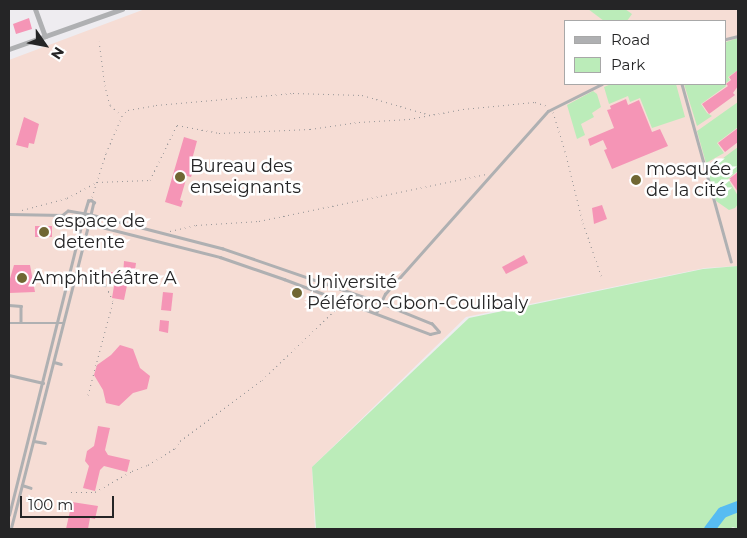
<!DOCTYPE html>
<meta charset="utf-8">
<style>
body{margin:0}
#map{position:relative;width:747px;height:538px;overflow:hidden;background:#eeecf0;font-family:Montserrat,sans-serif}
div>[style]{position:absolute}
.education>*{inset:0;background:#f6ddd5}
.green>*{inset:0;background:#bbecb9}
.river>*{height:11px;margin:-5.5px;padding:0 5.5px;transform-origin:5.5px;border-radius:5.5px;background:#57bcf2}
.building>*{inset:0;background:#f595b6}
.path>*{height:1px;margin-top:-0.5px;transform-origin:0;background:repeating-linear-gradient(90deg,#969597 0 1px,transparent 0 5px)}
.service>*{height:2.5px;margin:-1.25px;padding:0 1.25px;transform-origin:1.25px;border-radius:1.25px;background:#afb0b2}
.minor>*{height:5px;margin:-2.5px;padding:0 2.5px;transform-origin:2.5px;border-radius:2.5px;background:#afb0b2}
.dots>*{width:14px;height:14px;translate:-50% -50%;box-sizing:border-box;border:2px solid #fff;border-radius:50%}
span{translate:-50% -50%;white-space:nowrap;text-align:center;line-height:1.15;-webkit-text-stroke:5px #fff;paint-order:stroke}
.poi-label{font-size:18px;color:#252526}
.left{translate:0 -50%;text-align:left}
.frame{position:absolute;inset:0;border:10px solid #252526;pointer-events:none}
.legend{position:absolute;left:564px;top:20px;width:162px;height:65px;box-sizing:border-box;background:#fff;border:1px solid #a8a8a8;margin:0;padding:6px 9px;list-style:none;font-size:15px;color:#252526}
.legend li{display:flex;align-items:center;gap:10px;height:25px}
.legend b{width:25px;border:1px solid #a8a8a8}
.north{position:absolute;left:20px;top:20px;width:50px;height:50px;-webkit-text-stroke:4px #fff;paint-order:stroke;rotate:123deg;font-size:14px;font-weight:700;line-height:20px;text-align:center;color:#252526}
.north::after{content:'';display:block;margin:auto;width:18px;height:22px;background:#252526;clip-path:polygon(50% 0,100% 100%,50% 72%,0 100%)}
.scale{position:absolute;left:20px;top:496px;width:94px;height:22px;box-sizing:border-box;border:2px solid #252526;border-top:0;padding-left:6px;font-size:15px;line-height:18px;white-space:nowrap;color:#252526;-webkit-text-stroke:4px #fff;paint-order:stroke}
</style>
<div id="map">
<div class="education">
<i style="clip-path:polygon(evenodd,145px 9px,738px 9px,738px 266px,705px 268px,466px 317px,312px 467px,315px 529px,9px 529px,9px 60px,145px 9px,566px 21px,726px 21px,726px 84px,566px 84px,566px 21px)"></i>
</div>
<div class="green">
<i style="clip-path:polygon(588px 9px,625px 9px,632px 14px,627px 21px,604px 21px)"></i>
<i style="clip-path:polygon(738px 38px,738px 70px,728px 77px,730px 80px,726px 83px,726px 42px)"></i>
<i style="clip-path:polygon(611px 84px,676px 84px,685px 117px,652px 128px,640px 98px,630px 102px,628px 96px,609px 104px,604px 87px)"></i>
<i style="clip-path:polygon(684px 84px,725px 84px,726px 86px,701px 104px,707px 113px,712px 116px,697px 126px)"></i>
<i style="clip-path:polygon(593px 91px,597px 94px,601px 107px,592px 113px,594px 117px,581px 124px,585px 135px,577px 139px,567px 105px)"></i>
<i style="clip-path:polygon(738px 102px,738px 127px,717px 143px,724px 153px,706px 163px,697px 131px)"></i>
<i style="clip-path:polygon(738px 147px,738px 171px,728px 179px,738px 196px,738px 204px,735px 208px,729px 210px,716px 201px,707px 170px)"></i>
<i style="clip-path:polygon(738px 266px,738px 529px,733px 527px,729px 529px,316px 529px,312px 467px,469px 318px,703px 269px)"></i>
</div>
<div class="river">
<i style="left:709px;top:529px;width:21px;rotate:-53deg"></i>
<i style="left:722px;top:512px;width:17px;rotate:-21deg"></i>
</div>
<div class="building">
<i style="clip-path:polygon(29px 18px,32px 29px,16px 34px,13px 24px)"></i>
<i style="clip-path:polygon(738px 70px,738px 86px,733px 93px,735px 95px,709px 114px,702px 104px,728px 86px,726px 84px,731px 80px,729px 77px)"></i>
<i style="clip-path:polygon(626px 99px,628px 105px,639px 100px,652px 132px,660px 129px,668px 146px,612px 169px,604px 150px,607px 149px,603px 140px,590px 146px,588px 139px,614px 128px,607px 110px,611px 109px,610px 106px)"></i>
<i style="clip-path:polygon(24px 117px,39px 124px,34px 144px,29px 143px,28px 148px,16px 145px)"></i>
<i style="clip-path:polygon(738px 128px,738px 142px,725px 152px,718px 143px)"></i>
<i style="clip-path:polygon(184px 137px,197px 141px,190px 167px,194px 168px,191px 177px,187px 176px,180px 200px,183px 201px,181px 207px,165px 202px)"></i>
<i style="clip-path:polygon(738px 172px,738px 192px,729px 179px)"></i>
<i style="clip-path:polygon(639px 174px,642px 182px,632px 186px,629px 178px)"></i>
<i style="clip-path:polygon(602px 205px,607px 219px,594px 224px,592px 208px)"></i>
<i style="clip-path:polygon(35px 226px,52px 226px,52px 237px,35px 237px)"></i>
<i style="clip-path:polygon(524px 255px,528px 263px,506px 274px,502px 267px)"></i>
<i style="clip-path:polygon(124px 261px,136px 263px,134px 277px,129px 276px,124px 300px,112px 298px,115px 280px,110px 279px,111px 272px,123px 275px)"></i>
<i style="clip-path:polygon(14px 265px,30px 265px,35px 292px,9px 293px,9px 282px)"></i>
<i style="clip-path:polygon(163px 292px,173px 293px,171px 311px,161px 310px)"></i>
<i style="clip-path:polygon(160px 320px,169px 321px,168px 333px,159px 331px)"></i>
<i style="clip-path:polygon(120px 345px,133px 349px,140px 368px,150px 376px,147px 389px,133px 393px,119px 406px,106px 403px,103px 390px,94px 375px,97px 365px,111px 355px)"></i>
<i style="clip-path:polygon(98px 426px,110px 428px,105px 450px,108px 455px,130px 460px,127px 472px,104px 466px,100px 470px,95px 491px,83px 488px,89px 466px,85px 461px,87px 451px,94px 446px)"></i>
<i style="clip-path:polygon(72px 502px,98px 506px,95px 519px,90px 518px,88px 529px,66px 529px)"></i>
</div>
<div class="path">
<i style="left:553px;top:112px;width:41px;rotate:72.9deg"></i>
<i style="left:565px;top:151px;width:74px;rotate:76deg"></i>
<i style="left:583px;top:223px;width:58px;rotate:70.9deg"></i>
<i style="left:122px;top:116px;width:8px;rotate:-45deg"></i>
<i style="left:128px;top:110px;width:28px;rotate:-10deg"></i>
<i style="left:156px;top:105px;width:138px;rotate:-5deg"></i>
<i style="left:293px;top:93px;width:69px;rotate:1.7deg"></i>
<i style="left:362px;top:95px;width:71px;rotate:16.4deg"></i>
<i style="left:92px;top:197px;width:46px;rotate:-72.3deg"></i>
<i style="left:106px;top:153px;width:40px;rotate:-66.6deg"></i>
<i style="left:122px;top:116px;width:16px;rotate:-137deg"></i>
<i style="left:110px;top:105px;width:20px;rotate:-105deg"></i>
<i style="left:105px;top:86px;width:45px;rotate:-97.6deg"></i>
<i style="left:22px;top:210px;width:47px;rotate:-14.9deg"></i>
<i style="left:67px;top:198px;width:34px;rotate:-28deg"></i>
<i style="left:97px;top:182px;width:53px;rotate:-2.2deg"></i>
<i style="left:150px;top:180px;width:61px;rotate:-63.9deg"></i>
<i style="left:177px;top:125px;width:43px;rotate:10.8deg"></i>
<i style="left:219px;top:133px;width:91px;rotate:-2.5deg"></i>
<i style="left:310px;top:129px;width:49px;rotate:-8.1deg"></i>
<i style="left:359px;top:122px;width:50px;rotate:-3.4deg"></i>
<i style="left:409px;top:119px;width:55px;rotate:-10.5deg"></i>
<i style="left:463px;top:109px;width:72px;rotate:-5.6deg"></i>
<i style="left:535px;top:102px;width:13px;rotate:18deg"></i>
<i style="left:170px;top:231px;width:27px;rotate:-13deg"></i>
<i style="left:196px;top:225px;width:63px;rotate:-3.6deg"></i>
<i style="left:259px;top:221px;width:231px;rotate:-11.7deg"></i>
<i style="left:88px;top:395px;width:97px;rotate:-75.1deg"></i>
<i style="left:113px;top:301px;width:14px;rotate:-115deg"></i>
<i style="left:71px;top:492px;width:24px"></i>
<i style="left:95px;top:492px;width:43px;rotate:-29.6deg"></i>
<i style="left:132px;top:471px;width:17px;rotate:-21deg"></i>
<i style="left:148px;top:465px;width:32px;rotate:-32deg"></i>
<i style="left:175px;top:448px;width:9px;rotate:-54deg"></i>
<i style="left:180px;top:441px;width:102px;rotate:-36.6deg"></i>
<i style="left:262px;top:380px;width:100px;rotate:-43.8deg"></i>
<i style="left:334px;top:311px;width:13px;rotate:-18deg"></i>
</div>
<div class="service">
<i style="left:726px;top:39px;width:12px;rotate:-14deg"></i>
<i style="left:682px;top:84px;width:184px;rotate:74.5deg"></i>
<i style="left:9px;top:214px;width:54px;rotate:1.1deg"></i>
<i style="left:63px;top:215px;width:4px;rotate:45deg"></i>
<i style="left:66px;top:218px;width:159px;rotate:14.2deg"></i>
<i style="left:220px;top:257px;width:68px;rotate:19deg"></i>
<i style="left:284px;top:279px;width:156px;rotate:20.6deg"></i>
<i style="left:430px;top:334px;width:9px;rotate:-13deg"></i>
<i style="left:439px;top:332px;width:11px;rotate:-131deg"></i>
<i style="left:432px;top:324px;width:56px;rotate:-158deg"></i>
<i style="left:380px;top:303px;width:166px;rotate:-161deg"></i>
<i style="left:223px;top:249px;width:136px;rotate:-165.6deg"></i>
<i style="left:91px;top:215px;width:23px;rotate:-170deg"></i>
<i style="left:68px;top:211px;width:6px;rotate:141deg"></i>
<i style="left:77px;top:276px;width:29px;rotate:18deg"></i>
<i style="left:9px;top:305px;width:12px;rotate:5deg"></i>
<i style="left:21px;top:306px;width:16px;rotate:90deg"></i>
<i style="left:376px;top:313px;width:21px;rotate:-65deg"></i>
<i style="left:385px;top:294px;width:245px;rotate:-48.3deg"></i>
<i style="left:548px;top:111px;width:60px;rotate:-26.6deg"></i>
<i style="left:9px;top:323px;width:55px"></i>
<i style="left:54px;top:362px;width:7px;rotate:16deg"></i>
<i style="left:9px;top:375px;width:35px;rotate:13deg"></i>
<i style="left:34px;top:441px;width:11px;rotate:10deg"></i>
<i style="left:22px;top:485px;width:9px;rotate:18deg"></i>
<i style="left:9px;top:515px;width:310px;rotate:-76deg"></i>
<i style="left:84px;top:214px;width:14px;rotate:-73deg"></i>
<i style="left:88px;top:201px;width:3px;rotate:-18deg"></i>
<i style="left:91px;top:200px;width:4px;rotate:34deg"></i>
<i style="left:94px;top:202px;width:23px;rotate:103deg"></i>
<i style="left:89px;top:224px;width:315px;rotate:104.3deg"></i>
</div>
<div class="minor">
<i style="left:35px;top:9px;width:29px;rotate:70deg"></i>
<i style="left:9px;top:49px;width:120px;rotate:-19.5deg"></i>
</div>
<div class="dots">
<i style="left:180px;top:177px;background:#706733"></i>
<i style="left:636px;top:180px;background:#706733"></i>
<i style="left:44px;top:232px;background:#706733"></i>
<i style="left:22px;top:278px;background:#706733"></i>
<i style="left:297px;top:293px;background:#706733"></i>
</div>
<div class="poi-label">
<span class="left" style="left:190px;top:177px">Bureau des<br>enseignants</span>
<span class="left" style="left:646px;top:180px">mosquée<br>de la cité</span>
<span class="left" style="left:54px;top:232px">espace de<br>detente</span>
<span class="left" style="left:32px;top:278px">Amphithéâtre A</span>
<span class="left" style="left:307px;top:293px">Université<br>Péléforo-Gbon-Coulibaly</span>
</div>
<div class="frame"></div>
<ul class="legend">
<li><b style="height:6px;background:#afb0b2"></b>Road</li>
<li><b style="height:14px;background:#bbecb9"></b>Park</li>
</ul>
<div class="north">N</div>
<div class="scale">100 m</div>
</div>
